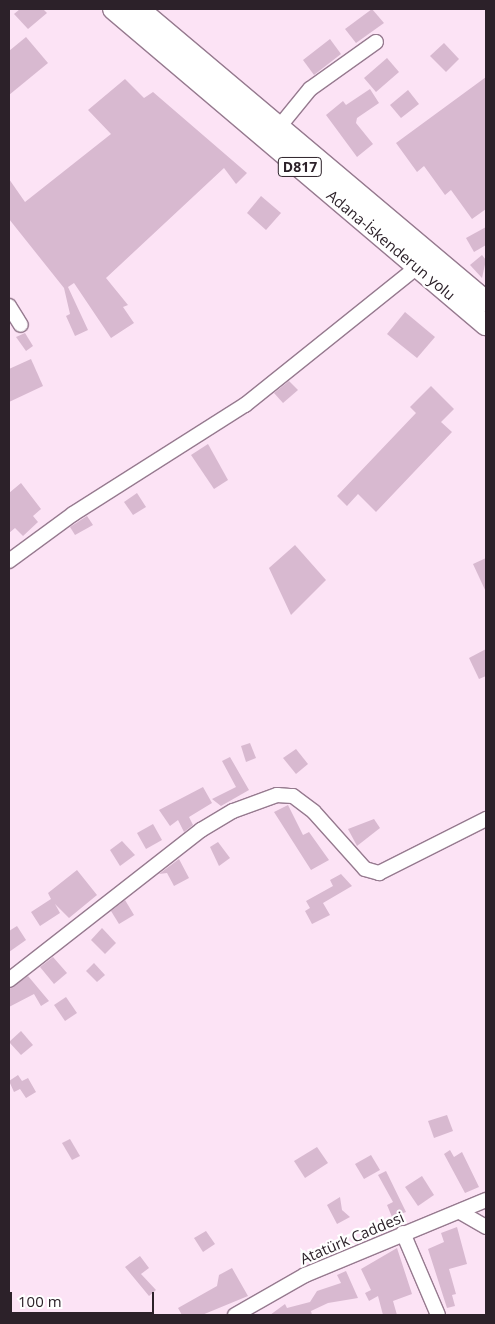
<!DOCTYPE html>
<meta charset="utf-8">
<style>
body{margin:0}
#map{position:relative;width:495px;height:1324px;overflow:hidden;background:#fce3f5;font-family:"Open Sans",sans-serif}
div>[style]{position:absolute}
.building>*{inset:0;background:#d8b9d0}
.roads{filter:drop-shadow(1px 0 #967a8f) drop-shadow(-1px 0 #967a8f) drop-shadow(0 1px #967a8f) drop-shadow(0 -1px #967a8f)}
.minor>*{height:14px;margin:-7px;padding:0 7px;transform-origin:7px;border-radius:7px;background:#fff}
.highway>*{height:20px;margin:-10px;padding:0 10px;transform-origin:10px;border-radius:10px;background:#fff}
span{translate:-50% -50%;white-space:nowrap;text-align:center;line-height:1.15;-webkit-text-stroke:4.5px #fff;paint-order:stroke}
.shield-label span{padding:1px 4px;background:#fff;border:1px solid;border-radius:4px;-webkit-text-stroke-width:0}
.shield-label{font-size:14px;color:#2c2129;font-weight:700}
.street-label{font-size:15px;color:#2c2129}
.frame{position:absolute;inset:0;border:10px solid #2c2129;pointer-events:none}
.scale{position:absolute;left:10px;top:1292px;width:144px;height:22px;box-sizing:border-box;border:2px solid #2c2129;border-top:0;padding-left:6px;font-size:15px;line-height:18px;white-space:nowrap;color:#2c2129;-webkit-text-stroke:4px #fff;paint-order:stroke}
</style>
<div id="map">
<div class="building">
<i style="clip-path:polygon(20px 9px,43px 9px,47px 13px,28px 29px,14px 14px)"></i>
<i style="clip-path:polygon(372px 9px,384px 23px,356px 43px,345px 29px)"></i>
<i style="clip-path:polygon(26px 37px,48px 63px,9px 95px,9px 51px)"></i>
<i style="clip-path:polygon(330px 39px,341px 54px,314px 75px,303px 60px)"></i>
<i style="clip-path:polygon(444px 43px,459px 59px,446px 72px,430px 56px)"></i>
<i style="clip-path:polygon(387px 58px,399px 72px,376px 92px,364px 78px)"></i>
<i style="clip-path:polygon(486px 77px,486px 209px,472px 219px,451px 190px,445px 195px,424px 166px,417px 172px,396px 143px)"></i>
<i style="clip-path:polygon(125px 79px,144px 98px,153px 92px,247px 173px,236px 184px,224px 168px,106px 278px,128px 305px,123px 307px,134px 323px,111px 338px,74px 283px,68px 287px,88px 330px,75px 336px,66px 316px,70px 314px,64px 288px,9px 219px,9px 179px,25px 202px,111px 134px,88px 110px)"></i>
<i style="clip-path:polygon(370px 89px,379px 103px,357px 118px,356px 123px,373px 144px,357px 157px,326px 115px,343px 101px,346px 105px)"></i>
<i style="clip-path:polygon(408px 90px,419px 104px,401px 118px,390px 105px)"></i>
<i style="clip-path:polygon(261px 196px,281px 213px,266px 230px,247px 213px)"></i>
<i style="clip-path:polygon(486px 227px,486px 245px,474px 252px,466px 238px)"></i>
<i style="clip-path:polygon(482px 255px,486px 260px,482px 278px,470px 265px)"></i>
<i style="clip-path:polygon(405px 312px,435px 337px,417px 358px,387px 334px)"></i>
<i style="clip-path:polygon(25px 333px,33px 346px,26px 351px,16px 337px)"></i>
<i style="clip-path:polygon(31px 359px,43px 386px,9px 402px,9px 369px)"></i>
<i style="clip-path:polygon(289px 381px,298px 390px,283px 403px,274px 393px)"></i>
<i style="clip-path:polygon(431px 386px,454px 409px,441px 422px,452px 432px,376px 512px,358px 494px,347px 506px,337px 496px,416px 413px,410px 407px)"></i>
<i style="clip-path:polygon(208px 444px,228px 480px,214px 489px,191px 455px)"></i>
<i style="clip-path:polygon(21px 483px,41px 509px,33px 516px,38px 522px,23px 536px,15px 528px,9px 533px,9px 493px)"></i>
<i style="clip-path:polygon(137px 493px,146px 507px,133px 515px,124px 502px)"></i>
<i style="clip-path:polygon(87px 516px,93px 525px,75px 535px,70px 527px)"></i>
<i style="clip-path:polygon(295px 545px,326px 580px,291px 615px,269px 568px)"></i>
<i style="clip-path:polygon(486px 558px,486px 592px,473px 564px)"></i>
<i style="clip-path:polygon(486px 649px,486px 676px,479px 679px,469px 658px)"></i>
<i style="clip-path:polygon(250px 743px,256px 758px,246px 762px,241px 746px)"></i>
<i style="clip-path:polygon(296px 749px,308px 764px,296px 774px,283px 758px)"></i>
<i style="clip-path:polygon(230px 757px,249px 790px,221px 806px,212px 799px,236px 787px,222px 761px)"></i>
<i style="clip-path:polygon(203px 787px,212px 803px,189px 817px,193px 825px,184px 832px,178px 820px,170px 826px,159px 810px)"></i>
<i style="clip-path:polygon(288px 805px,303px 835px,309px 832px,329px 860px,311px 870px,274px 812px)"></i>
<i style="clip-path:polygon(374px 819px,380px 828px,357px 846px,348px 829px)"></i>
<i style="clip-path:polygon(153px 824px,162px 840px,146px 849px,137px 833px)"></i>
<i style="clip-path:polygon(122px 841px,135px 855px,120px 866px,110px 850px)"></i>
<i style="clip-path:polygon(218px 842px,230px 858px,219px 866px,210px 847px)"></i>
<i style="clip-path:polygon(179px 859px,189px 878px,174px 886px,167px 873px,159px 874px)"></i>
<i style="clip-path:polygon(77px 870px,97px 895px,69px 918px,55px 904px,60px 913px,40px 926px,31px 912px,51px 899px,48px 893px)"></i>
<i style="clip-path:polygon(341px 874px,352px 886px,323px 903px,330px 915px,312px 924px,305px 911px,310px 908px,306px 901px,333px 886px,330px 880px)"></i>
<i style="clip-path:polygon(125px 900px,134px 915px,119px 924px,111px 911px)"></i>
<i style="clip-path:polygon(17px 926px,26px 940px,9px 952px,9px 931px)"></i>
<i style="clip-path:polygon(102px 928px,116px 943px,105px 954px,91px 940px)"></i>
<i style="clip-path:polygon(53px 957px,67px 973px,54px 984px,40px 967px)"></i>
<i style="clip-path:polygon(94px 963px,105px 975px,97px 982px,86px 971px)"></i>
<i style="clip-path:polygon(28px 976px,49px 1001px,41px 1006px,34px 994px,9px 1007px,9px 989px)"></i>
<i style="clip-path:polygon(66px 997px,77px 1013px,65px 1021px,54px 1005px)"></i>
<i style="clip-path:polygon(21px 1031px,33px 1045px,21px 1055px,9px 1042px)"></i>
<i style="clip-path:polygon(18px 1075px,22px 1081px,28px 1078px,36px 1092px,26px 1098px,20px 1089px,14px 1092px,9px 1081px)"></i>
<i style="clip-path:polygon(447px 1115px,453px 1131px,434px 1138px,428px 1121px)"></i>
<i style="clip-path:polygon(70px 1139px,80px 1156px,72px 1160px,62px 1143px)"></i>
<i style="clip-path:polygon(317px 1147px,328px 1163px,305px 1178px,294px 1161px)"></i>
<i style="clip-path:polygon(450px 1150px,454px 1157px,462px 1152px,479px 1187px,465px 1193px,444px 1154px)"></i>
<i style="clip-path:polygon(371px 1155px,380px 1170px,364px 1179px,355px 1164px)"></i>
<i style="clip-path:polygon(386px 1171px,406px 1212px,392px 1217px,387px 1205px,393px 1202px,378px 1175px)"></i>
<i style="clip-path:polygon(422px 1176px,434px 1195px,418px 1206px,405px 1187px)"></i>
<i style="clip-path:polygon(340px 1197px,342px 1210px,350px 1217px,337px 1224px,327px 1205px)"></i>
<i style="clip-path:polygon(457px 1227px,467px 1264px,449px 1269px,456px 1294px,452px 1295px,455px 1306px,447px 1308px,428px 1249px,444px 1242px,441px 1233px)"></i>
<i style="clip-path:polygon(206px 1231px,215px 1244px,203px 1252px,194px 1238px)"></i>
<i style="clip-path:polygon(397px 1248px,412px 1294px,393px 1301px,397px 1315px,383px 1315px,378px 1296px,369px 1301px,365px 1293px,371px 1290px,361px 1269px)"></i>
<i style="clip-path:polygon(140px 1256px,149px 1268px,141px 1274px,156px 1290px,149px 1296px,125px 1267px)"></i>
<i style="clip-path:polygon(232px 1268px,248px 1296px,202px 1315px,182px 1315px,178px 1308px,217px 1286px,219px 1275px)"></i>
<i style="clip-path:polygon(346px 1271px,358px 1298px,328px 1303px,311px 1311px,312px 1315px,270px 1315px,285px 1304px,287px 1308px,310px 1302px,317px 1291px,341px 1283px,337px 1275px)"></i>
</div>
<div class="roads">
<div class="minor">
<i style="left:279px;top:127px;width:49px;rotate:-50.8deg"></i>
<i style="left:310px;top:89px;width:81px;rotate:-35.5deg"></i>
<i style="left:9px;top:306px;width:22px;rotate:58deg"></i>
<i style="left:9px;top:561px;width:79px;rotate:-36.3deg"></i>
<i style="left:73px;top:514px;width:204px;rotate:-32.4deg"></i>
<i style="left:245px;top:405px;width:221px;rotate:-38.7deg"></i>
<i style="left:9px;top:980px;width:244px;rotate:-38deg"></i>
<i style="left:201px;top:830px;width:37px;rotate:-31deg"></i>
<i style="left:233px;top:811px;width:47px;rotate:-20deg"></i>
<i style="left:277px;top:795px;width:16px;rotate:4deg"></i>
<i style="left:293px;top:796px;width:26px;rotate:37deg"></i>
<i style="left:314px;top:812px;width:76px;rotate:48.2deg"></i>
<i style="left:365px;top:869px;width:15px;rotate:16deg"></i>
<i style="left:379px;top:873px;width:120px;rotate:-26.8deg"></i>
<i style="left:460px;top:1212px;width:30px;rotate:30deg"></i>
<i style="left:403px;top:1233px;width:89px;rotate:66.9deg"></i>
<i style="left:235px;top:1315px;width:81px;rotate:-29.7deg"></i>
<i style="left:305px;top:1275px;width:196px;rotate:-22.5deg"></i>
</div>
<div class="highway">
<i style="left:113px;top:9px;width:489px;rotate:40.3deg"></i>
<i style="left:139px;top:9px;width:454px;rotate:40.1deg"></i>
</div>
</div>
<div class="shield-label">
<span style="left:300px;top:167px">D817</span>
</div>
<div class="street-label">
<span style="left:391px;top:245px;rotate:40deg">Adana-İskenderun yolu</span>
<span style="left:352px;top:1238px;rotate:-23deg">Atatürk Caddesi</span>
</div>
<div class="frame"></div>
<div class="scale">100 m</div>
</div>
